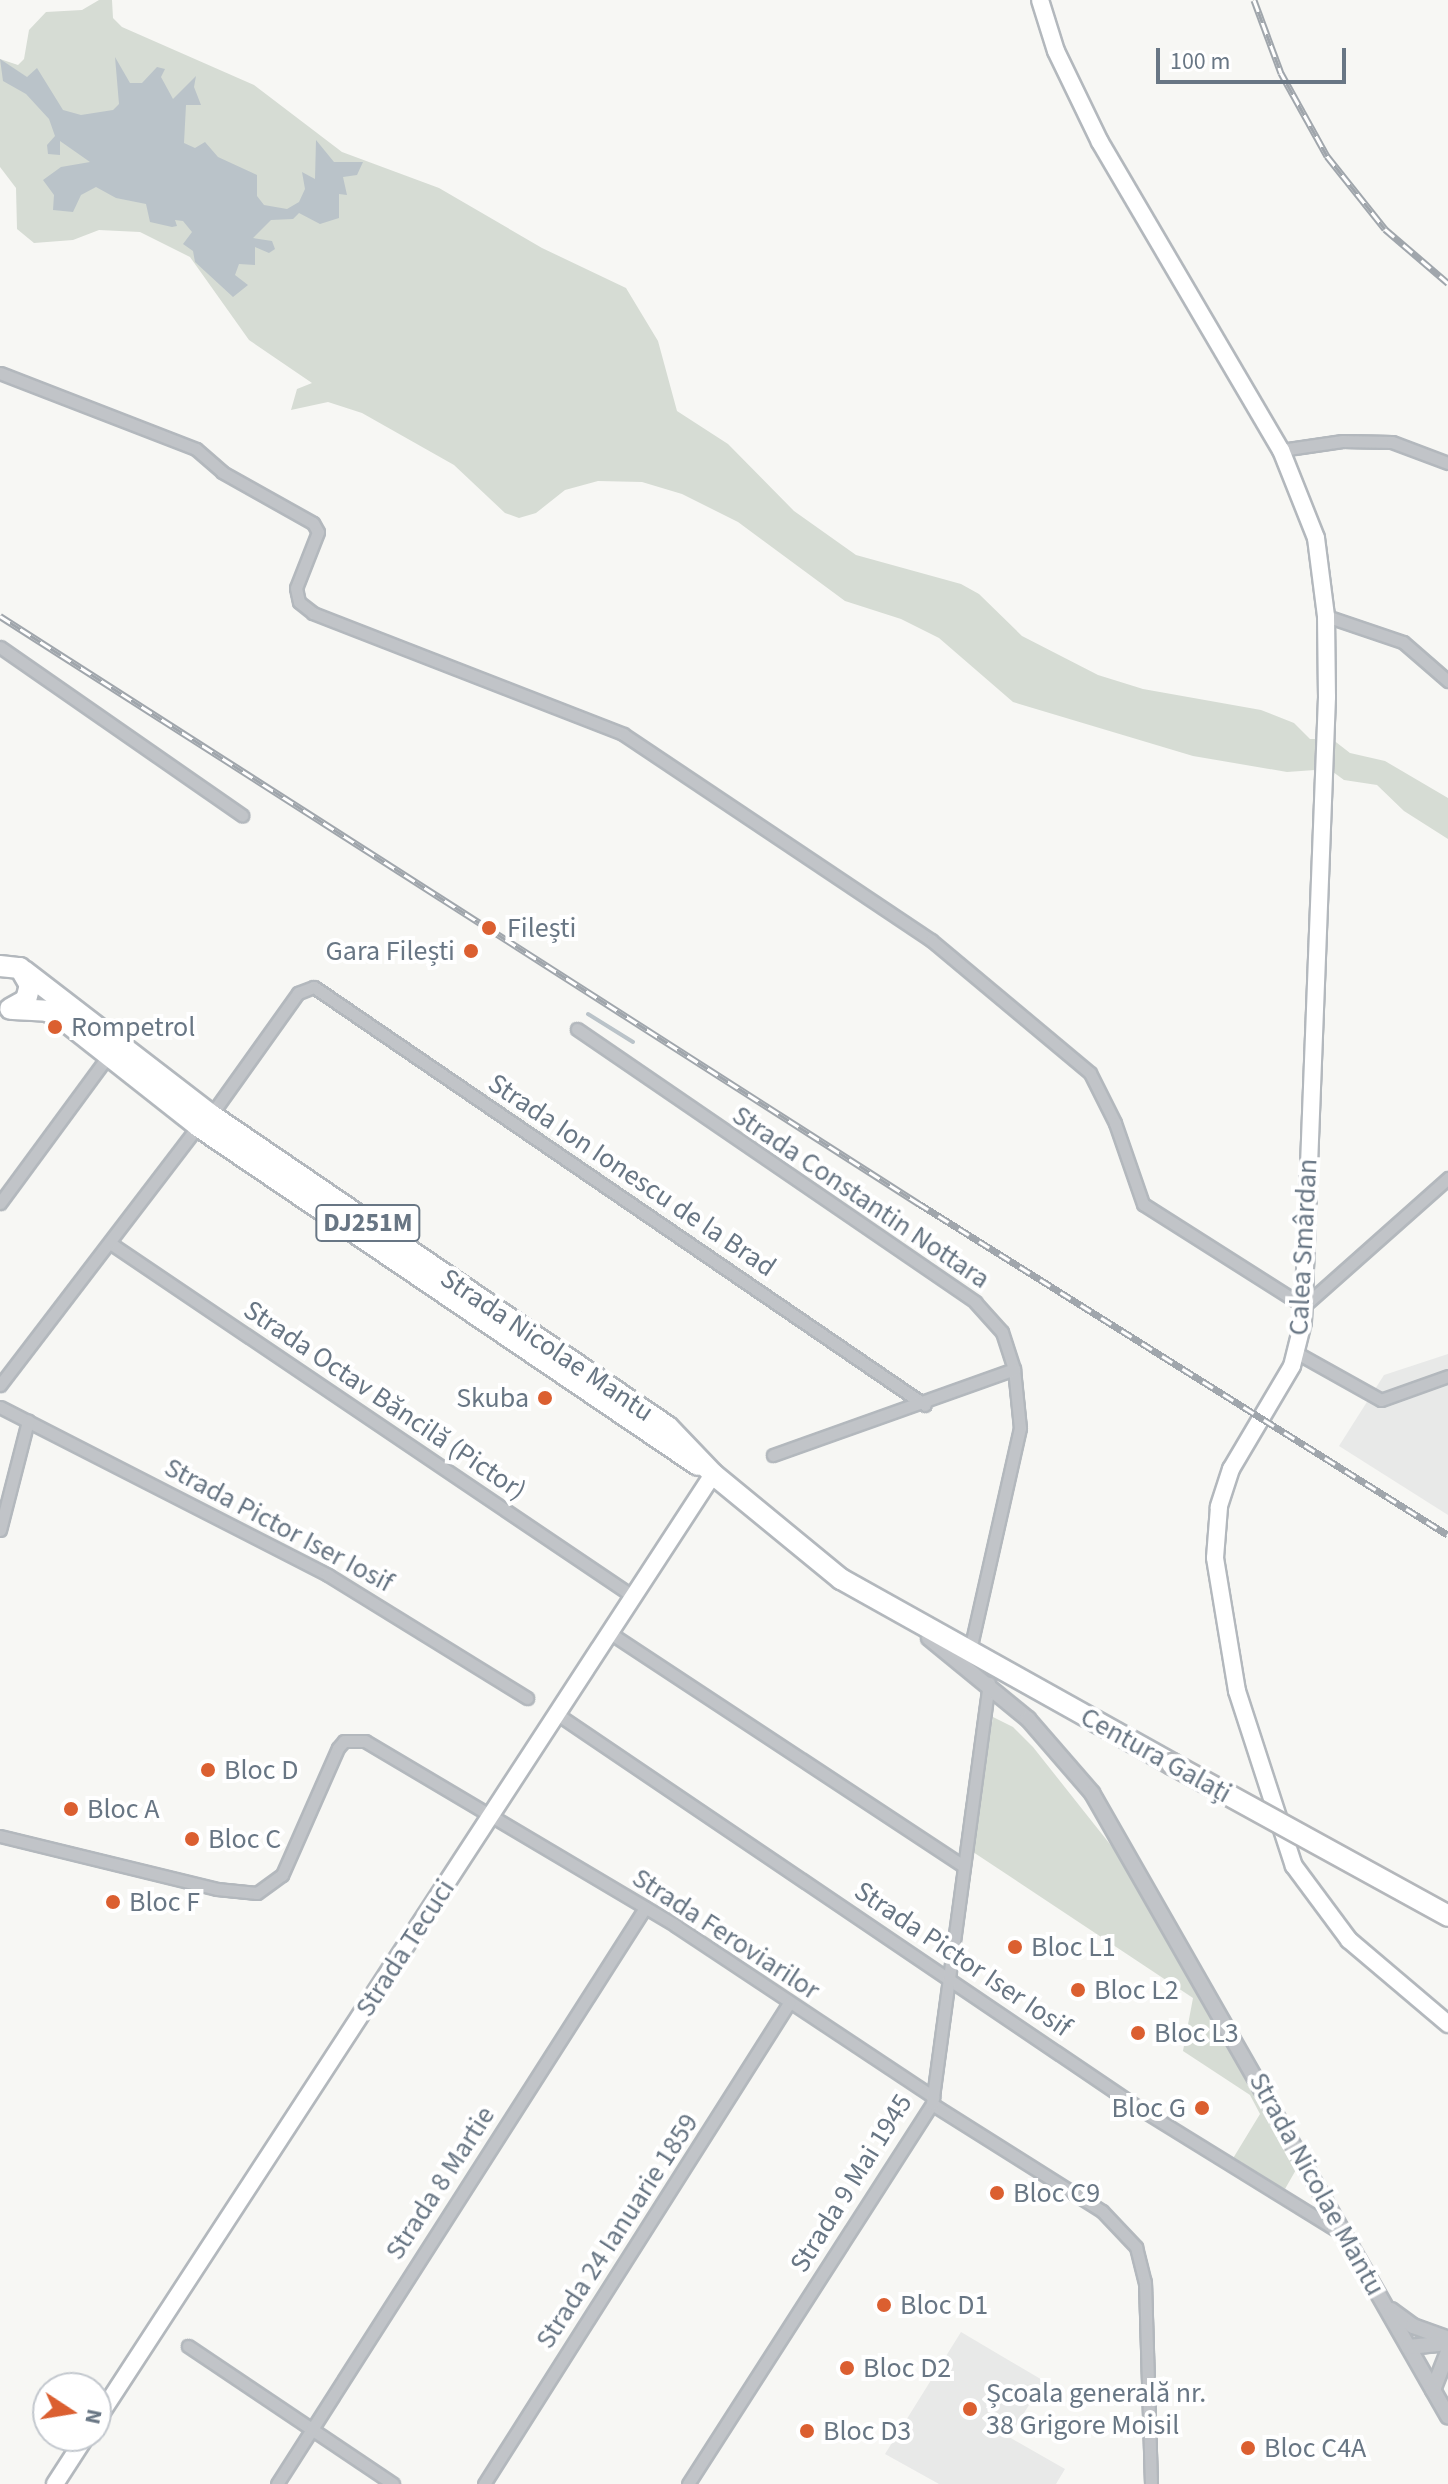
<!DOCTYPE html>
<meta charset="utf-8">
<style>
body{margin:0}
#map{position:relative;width:1448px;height:2484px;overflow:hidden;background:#f7f7f4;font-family:"Source Sans 3",sans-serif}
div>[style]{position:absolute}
.built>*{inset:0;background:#e8e9e8}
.green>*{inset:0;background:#d6dcd4}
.water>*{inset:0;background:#bac3c9}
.stream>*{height:4px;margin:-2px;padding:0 2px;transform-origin:2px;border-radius:2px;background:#bac3c9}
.roads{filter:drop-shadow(2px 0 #b3b8bd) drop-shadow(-2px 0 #b3b8bd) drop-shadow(0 2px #b3b8bd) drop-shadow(0 -2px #b3b8bd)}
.minor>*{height:11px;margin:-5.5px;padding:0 5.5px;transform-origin:5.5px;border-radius:5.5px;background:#c1c4c8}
.tertiary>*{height:14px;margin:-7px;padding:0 7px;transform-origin:7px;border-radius:7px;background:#c1c4c8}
.secondary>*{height:16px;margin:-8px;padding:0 8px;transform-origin:8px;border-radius:8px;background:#fff}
.trunk>*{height:20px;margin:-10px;padding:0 10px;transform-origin:10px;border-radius:10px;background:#fff}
.rail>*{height:7px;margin-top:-3.5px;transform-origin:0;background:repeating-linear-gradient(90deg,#fff 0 12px,#a0a6ac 0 24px);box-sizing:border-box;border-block:2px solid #a0a6ac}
.bridges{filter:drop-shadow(2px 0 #b4b7bb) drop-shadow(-2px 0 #b4b7bb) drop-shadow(0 2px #b4b7bb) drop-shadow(0 -2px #b4b7bb)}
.trunk-bridge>*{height:20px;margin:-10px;padding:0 10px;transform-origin:10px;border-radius:10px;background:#fff}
.dots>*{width:22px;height:22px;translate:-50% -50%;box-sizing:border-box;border:4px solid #fff;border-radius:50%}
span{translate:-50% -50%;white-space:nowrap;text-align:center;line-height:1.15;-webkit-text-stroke:8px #fff;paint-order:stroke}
.shield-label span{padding:2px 6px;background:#fff;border:2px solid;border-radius:6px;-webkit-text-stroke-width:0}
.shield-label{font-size:26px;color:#687684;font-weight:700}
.poi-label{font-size:28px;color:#687684}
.left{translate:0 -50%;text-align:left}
.right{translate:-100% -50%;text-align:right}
.street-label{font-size:28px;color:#687684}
.north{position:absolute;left:32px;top:2372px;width:80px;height:80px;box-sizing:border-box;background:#fff;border:2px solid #c3c8ce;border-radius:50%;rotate:102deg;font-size:22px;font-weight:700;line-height:32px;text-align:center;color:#687684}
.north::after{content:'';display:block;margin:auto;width:28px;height:36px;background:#db5f30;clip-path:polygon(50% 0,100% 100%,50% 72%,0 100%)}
.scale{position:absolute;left:1156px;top:48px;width:190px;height:36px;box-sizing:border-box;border:4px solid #687684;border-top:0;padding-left:10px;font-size:24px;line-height:28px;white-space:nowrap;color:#687684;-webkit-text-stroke:6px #fff;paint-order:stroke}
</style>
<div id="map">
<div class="built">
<i style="clip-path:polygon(1448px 1354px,1448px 1515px,1339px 1446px,1384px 1375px)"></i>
<i style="clip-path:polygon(961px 2332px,1044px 2381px,1009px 2437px,1065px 2469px,1056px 2484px,939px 2484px,885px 2454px)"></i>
</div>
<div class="green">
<i style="clip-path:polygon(99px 0,112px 0,113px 18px,122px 27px,254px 85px,342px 152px,439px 188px,542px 248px,626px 288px,658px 341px,677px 411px,728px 444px,794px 511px,856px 555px,961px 584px,979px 594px,1022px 636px,1098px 675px,1143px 689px,1261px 710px,1294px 723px,1310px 739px,1332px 739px,1350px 753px,1385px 761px,1448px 798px,1448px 839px,1404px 811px,1377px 785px,1344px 780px,1329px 769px,1287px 772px,1193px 756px,1013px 702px,939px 638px,901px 619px,845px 601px,738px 522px,682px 494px,642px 482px,598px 481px,565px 490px,536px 513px,519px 518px,505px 513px,454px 465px,362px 413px,328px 402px,291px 410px,297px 389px,312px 383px,249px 340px,190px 257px,140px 232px,99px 230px,73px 240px,34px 243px,17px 229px,16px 188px,0 167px,0 59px,18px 65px,24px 59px,29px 30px,46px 12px,82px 10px)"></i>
<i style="clip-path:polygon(993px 1717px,1013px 1727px,1033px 1747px,1113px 1848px,1145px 1898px,1297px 2168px,1285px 2189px,1232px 2160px,1260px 2114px,1250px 2095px,1183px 2051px,1193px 1998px,970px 1850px)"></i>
</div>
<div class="water">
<i style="clip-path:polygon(115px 57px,130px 83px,142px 83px,157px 67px,165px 69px,161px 77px,173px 99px,196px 76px,194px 87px,201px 105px,186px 105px,184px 143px,195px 148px,205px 142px,218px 157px,257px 175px,257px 196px,264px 205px,287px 209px,299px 202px,305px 189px,302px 172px,315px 179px,316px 140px,334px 162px,363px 162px,357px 175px,343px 177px,347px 195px,339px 194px,339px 218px,320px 224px,299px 213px,293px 219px,271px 220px,253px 238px,272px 241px,275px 249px,269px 253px,255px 247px,255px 265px,239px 264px,235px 275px,248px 285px,233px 297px,195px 262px,193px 251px,183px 244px,192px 232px,183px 221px,175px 220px,177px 226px,172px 227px,150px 222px,146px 204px,116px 198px,96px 187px,81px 195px,73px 212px,53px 210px,54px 195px,43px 180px,61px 167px,90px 162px,60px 141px,60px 155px,48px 154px,47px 145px,55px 136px,49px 119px,26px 94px,3px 81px,0 59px,27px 77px,37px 68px,63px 110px,81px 115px,113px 110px,119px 104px)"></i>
</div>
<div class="stream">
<i style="left:588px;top:1014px;width:53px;rotate:31.9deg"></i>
</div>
<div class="roads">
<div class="minor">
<i style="left:0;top:373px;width:210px;rotate:21.2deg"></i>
<i style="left:196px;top:449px;width:35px;rotate:41deg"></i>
<i style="left:222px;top:472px;width:104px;rotate:29.3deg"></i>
<i style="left:313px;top:523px;width:10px;rotate:61deg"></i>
<i style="left:318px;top:532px;width:60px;rotate:111.4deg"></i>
<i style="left:296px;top:588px;width:14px;rotate:78deg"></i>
<i style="left:299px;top:602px;width:18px;rotate:38deg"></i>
<i style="left:313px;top:613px;width:333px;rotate:21.3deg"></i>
<i style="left:623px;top:734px;width:371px;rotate:33.8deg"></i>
<i style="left:931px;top:940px;width:207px;rotate:39.9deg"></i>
<i style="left:1090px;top:1073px;width:56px;rotate:63.4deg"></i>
<i style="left:1115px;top:1123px;width:86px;rotate:70.9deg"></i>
<i style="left:1143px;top:1204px;width:191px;rotate:32.4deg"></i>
<i style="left:1304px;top:1306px;width:193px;rotate:-41.6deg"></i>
<i style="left:1281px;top:450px;width:62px;rotate:-8.4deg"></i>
<i style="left:1342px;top:441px;width:50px;rotate:1.1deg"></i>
<i style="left:1392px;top:442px;width:60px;rotate:20.6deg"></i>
<i style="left:1326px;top:616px;width:81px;rotate:18.7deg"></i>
<i style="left:1403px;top:642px;width:60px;rotate:40.9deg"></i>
<i style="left:0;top:647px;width:295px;rotate:34.8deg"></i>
<i style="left:577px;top:1029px;width:483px;rotate:34.4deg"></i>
<i style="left:975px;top:1302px;width:40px;rotate:48deg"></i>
<i style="left:1002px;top:1332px;width:39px;rotate:72deg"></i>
<i style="left:1014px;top:1369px;width:59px;rotate:84.2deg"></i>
<i style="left:1020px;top:1428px;width:228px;rotate:102.7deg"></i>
<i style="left:211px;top:1115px;width:150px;rotate:-54.5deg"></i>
<i style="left:298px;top:993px;width:17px;rotate:-21deg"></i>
<i style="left:314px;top:987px;width:740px;rotate:34.38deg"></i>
<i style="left:0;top:1203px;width:182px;rotate:-53.7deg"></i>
<i style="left:110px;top:1243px;width:632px;rotate:34.04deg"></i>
<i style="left:1297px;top:1353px;width:96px;rotate:29.2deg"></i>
<i style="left:1381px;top:1400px;width:71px;rotate:-19.7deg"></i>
<i style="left:0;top:1385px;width:326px;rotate:-52.6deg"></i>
<i style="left:0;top:1407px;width:369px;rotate:27.1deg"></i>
<i style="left:328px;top:1575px;width:234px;rotate:31.7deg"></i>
<i style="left:773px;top:1455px;width:256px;rotate:-19.6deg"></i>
<i style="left:0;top:1530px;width:113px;rotate:-75.6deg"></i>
<i style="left:610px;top:1633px;width:423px;rotate:33.4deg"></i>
<i style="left:557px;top:1714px;width:703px;rotate:34.1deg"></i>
<i style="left:1139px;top:2108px;width:240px;rotate:31.7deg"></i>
<i style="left:0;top:1836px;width:223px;rotate:13.7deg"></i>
<i style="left:217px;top:1889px;width:40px;rotate:5.7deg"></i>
<i style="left:257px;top:1893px;width:31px;rotate:-36deg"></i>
<i style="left:282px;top:1875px;width:139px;rotate:-66.2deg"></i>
<i style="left:338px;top:1748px;width:9px;rotate:-49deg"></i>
<i style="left:344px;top:1741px;width:21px"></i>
<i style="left:365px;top:1741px;width:362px;rotate:30.7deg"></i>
<i style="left:676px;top:1926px;width:309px;rotate:33.6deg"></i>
<i style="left:932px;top:2104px;width:201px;rotate:32.2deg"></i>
<i style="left:1102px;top:2211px;width:50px;rotate:46.6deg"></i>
<i style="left:1136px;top:2247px;width:36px;rotate:76deg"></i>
<i style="left:1145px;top:2282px;width:202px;rotate:88.3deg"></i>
<i style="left:188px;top:2346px;width:247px;rotate:33.9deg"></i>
<i style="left:277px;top:2484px;width:684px;rotate:-57.43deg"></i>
<i style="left:484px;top:2484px;width:570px;rotate:-57.62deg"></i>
<i style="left:688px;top:2484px;width:452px;rotate:-57.3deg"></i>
<i style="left:932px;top:2104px;width:425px;rotate:-82.3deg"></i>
</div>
<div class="tertiary">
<i style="left:929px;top:1638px;width:128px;rotate:39.3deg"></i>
<i style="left:1028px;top:1719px;width:98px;rotate:49.1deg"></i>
<i style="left:1092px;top:1793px;width:718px;rotate:60.26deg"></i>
<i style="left:1391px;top:2310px;width:27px;rotate:36deg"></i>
<i style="left:1413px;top:2326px;width:37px;rotate:20deg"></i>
<i style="left:1409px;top:2347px;width:39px;rotate:-6deg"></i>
<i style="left:1433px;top:2390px;width:41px;rotate:-68.5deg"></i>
</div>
<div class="secondary">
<i style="left:1040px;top:0;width:53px;rotate:72.6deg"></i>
<i style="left:1056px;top:51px;width:101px;rotate:64.2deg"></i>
<i style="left:1100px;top:142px;width:357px;rotate:59.6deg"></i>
<i style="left:1281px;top:450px;width:95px;rotate:68.3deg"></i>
<i style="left:1316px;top:538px;width:79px;rotate:82.7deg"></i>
<i style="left:1326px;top:616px;width:81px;rotate:89.3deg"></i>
<i style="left:1327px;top:697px;width:625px;rotate:92.2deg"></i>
<i style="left:1303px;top:1322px;width:45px;rotate:104deg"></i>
<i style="left:1292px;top:1366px;width:120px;rotate:120.6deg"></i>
<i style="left:1231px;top:1469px;width:40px;rotate:108deg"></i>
<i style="left:1219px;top:1507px;width:51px;rotate:94.5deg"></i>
<i style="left:1215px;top:1558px;width:135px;rotate:80.6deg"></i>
<i style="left:1237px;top:1691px;width:184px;rotate:72deg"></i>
<i style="left:1294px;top:1866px;width:92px;rotate:53.4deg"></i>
<i style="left:1349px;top:1940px;width:130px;rotate:40.3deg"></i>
<i style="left:96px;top:2421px;width:1130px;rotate:-56.91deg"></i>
<i style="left:55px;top:2484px;width:57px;rotate:-57.1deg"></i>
</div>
<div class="trunk">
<i style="left:0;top:966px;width:20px;rotate:6deg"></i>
<i style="left:20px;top:968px;width:20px;rotate:60deg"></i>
<i style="left:30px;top:985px;width:16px;rotate:105deg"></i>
<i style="left:26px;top:1000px;width:18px;rotate:151deg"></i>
<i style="left:24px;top:971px;width:236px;rotate:37.6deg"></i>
<i style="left:211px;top:1115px;width:553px;rotate:34.32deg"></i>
<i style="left:668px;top:1427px;width:65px;rotate:46.2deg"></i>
<i style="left:713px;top:1474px;width:166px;rotate:39.4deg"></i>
<i style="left:841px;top:1579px;width:379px;rotate:29.2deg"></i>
<i style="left:13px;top:1009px;width:34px;rotate:3deg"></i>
<i style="left:47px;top:1011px;width:19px;rotate:28deg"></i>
<i style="left:64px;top:1020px;width:171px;rotate:38.3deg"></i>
<i style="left:198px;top:1126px;width:604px;rotate:34.14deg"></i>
</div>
</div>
<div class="rail">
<i style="left:1254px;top:0;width:78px;rotate:69.7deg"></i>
<i style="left:1281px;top:73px;width:95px;rotate:61deg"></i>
<i style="left:1327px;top:156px;width:93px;rotate:51.5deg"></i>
<i style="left:1385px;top:229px;width:83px;rotate:40.6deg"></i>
<i style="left:0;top:616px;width:1090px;rotate:32.6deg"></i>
<i style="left:918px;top:1203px;width:625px;rotate:32.06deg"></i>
</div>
<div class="bridges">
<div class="trunk-bridge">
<i style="left:1172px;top:1764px;width:315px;rotate:28.8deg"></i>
</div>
</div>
<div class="dots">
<i style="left:489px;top:928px;background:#db5f30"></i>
<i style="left:471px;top:951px;background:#db5f30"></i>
<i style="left:55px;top:1027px;background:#db5f30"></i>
<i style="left:545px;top:1398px;background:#db5f30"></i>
<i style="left:208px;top:1770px;background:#db5f30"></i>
<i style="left:71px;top:1809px;background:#db5f30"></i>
<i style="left:192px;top:1839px;background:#db5f30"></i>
<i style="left:113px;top:1902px;background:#db5f30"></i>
<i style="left:1015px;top:1947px;background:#db5f30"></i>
<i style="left:1078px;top:1990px;background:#db5f30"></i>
<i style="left:1138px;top:2033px;background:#db5f30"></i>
<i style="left:1202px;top:2108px;background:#db5f30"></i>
<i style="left:997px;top:2193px;background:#db5f30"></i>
<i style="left:884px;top:2305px;background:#db5f30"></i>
<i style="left:847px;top:2368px;background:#db5f30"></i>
<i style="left:970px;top:2409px;background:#db5f30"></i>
<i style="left:807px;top:2431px;background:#db5f30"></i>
<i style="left:1248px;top:2448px;background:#db5f30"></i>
</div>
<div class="shield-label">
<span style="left:368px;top:1223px">DJ251M</span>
</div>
<div class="poi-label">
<span class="left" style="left:507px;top:928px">Filești</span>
<span class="right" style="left:455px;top:951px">Gara Filești</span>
<span class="left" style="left:71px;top:1027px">Rompetrol</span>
<span class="right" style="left:529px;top:1398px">Skuba</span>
<span class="left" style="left:224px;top:1770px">Bloc D</span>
<span class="left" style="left:87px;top:1809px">Bloc A</span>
<span class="left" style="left:208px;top:1839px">Bloc C</span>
<span class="left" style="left:129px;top:1902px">Bloc F</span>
<span class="left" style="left:1031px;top:1947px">Bloc L1</span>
<span class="left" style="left:1094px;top:1990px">Bloc L2</span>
<span class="left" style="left:1154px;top:2033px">Bloc L3</span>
<span class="right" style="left:1186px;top:2108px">Bloc G</span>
<span class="left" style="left:1013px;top:2193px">Bloc C9</span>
<span class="left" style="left:900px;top:2305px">Bloc D1</span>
<span class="left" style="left:863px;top:2368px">Bloc D2</span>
<span class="left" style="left:986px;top:2409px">Școala generală nr.<br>38 Grigore Moisil</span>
<span class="left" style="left:823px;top:2431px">Bloc D3</span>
<span class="left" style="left:1264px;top:2448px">Bloc C4A</span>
</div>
<div class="street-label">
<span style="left:632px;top:1175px;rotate:34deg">Strada Ion Ionescu de la Brad</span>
<span style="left:861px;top:1197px;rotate:34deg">Strada Constantin Nottara</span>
<span style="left:1303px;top:1247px;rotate:-87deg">Calea Smârdan</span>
<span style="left:547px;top:1345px;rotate:34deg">Strada Nicolae Mantu</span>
<span style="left:385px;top:1400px;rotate:34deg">Strada Octav Băncilă (Pictor)</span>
<span style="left:279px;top:1525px;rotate:28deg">Strada Pictor Iser Iosif</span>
<span style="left:1156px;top:1755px;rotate:29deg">Centura Galați</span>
<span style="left:726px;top:1934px;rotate:33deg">Strada Feroviarilor</span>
<span style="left:405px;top:1948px;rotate:-57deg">Strada Tecuci</span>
<span style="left:963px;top:1959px;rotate:34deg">Strada Pictor Iser Iosif</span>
<span style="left:440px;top:2183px;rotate:-57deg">Strada 8 Martie</span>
<span style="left:851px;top:2183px;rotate:-58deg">Strada 9 Mai 1945</span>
<span style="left:1317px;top:2184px;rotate:61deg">Strada Nicolae Mantu</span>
<span style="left:617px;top:2231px;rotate:-57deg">Strada 24 Ianuarie 1859</span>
</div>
<div class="north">N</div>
<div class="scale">100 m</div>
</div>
